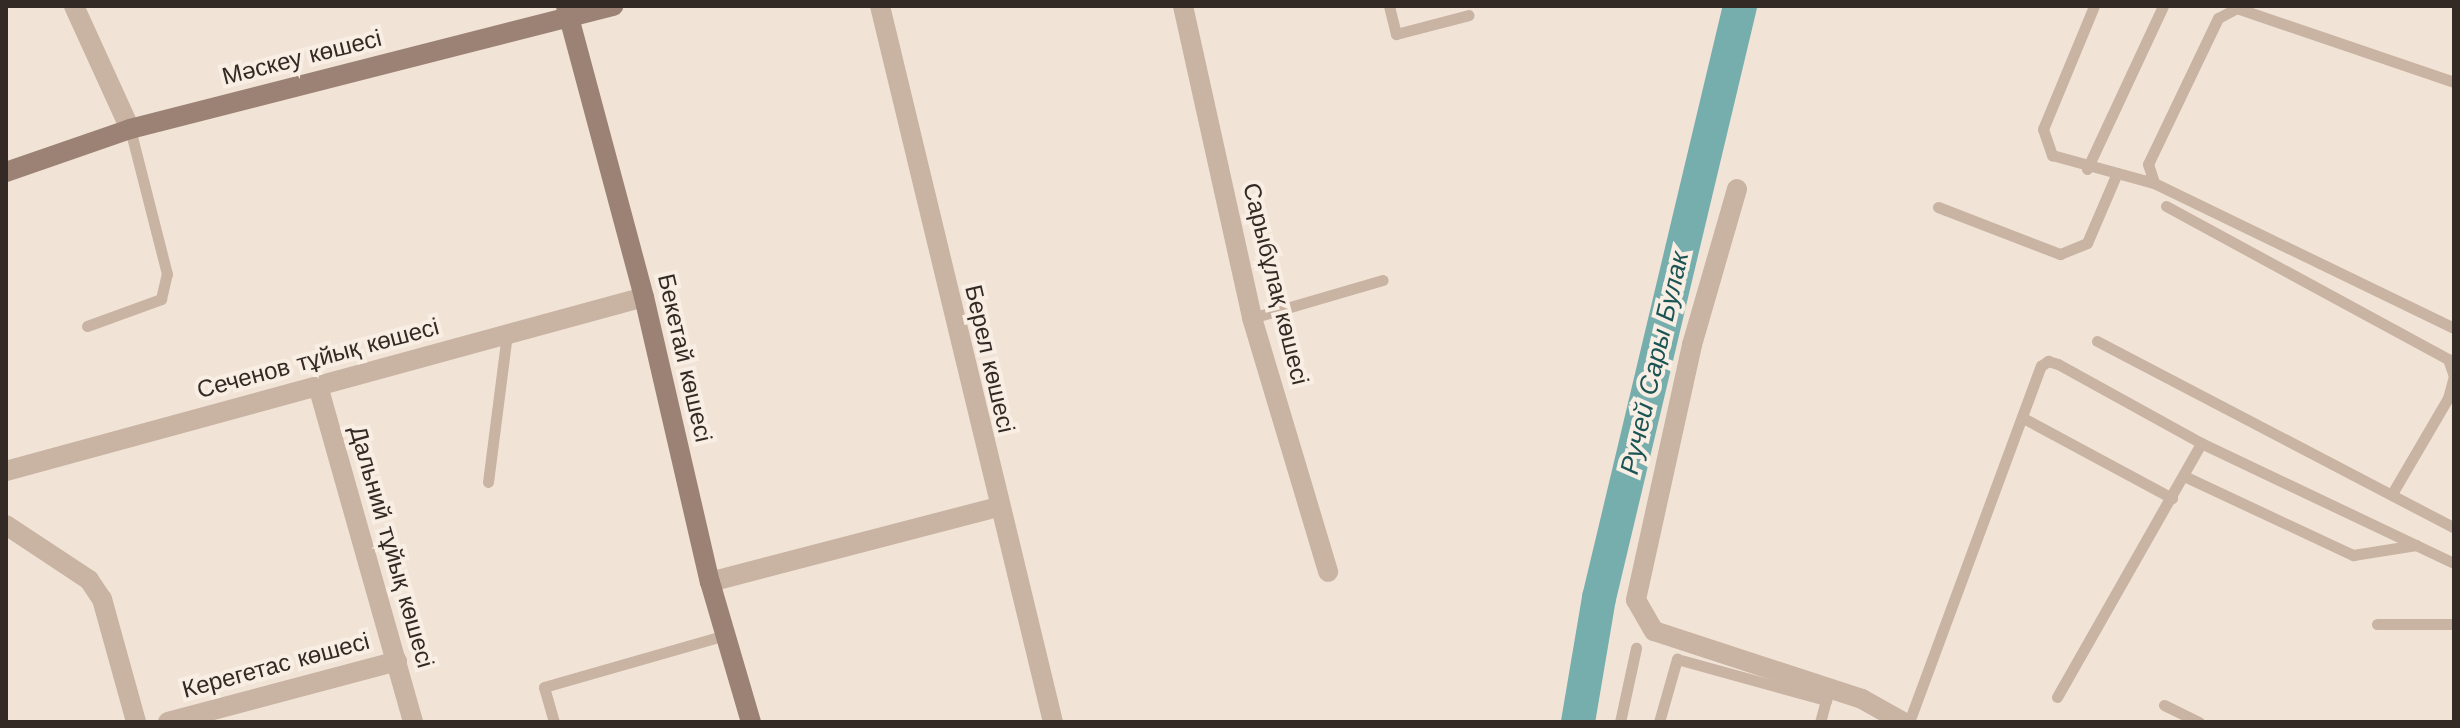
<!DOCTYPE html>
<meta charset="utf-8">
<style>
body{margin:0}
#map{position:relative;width:2460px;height:728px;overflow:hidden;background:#f1e4d7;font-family:"Work Sans",sans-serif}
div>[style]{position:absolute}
.river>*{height:34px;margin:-17px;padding:0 17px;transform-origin:17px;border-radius:17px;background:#76aeae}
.lane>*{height:11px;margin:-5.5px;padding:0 5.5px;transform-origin:5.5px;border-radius:5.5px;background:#c9b3a3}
.street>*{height:20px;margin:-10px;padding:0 10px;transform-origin:10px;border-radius:10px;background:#c9b3a3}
.secondary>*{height:20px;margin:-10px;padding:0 10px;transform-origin:10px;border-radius:10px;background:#9c8275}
span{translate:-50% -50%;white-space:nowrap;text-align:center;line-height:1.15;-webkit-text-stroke:8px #f9eee3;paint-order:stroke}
.street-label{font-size:24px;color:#342a25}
.water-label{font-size:26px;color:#1b5455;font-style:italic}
.frame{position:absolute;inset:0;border:8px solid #342a25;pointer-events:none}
</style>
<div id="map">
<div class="river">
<i style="left:1578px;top:722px;width:126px;rotate:-80.4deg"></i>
<i style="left:1599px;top:598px;width:609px;rotate:-76.6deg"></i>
</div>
<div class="lane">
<i style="left:1389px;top:6px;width:29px;rotate:76deg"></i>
<i style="left:1396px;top:34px;width:75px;rotate:-14.6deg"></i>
<i style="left:2094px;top:6px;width:133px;rotate:112.5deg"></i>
<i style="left:2043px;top:129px;width:28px;rotate:71deg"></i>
<i style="left:2052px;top:155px;width:106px;rotate:15.4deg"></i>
<i style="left:2454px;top:82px;width:229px;rotate:-161.2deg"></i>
<i style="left:2237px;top:8px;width:21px;rotate:152deg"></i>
<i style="left:2218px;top:18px;width:162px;rotate:115.6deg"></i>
<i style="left:2148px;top:164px;width:20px;rotate:72deg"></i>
<i style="left:2154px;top:183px;width:333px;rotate:25.8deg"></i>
<i style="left:2087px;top:169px;width:180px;rotate:-65deg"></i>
<i style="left:2166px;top:206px;width:321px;rotate:28.5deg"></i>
<i style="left:2448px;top:359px;width:18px;rotate:71deg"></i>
<i style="left:2454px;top:376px;width:23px;rotate:105deg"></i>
<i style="left:2448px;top:398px;width:111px;rotate:120.3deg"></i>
<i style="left:1938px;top:207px;width:131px;rotate:21.1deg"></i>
<i style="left:2060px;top:254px;width:29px;rotate:-22deg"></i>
<i style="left:2087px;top:243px;width:76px;rotate:-66.8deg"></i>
<i style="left:1252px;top:318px;width:136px;rotate:-16.2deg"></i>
<i style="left:87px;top:326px;width:79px;rotate:-20deg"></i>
<i style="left:161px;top:299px;width:26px;rotate:-77deg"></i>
<i style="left:167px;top:274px;width:150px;rotate:-104.3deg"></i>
<i style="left:2097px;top:341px;width:403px;rotate:27.6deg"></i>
<i style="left:2025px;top:419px;width:167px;rotate:28.3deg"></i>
<i style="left:2184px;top:476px;width:187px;rotate:25.1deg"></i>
<i style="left:2353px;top:555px;width:64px;rotate:-9deg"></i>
<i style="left:488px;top:482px;width:149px;rotate:-82.7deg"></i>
<i style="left:2377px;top:624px;width:77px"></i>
<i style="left:2057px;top:697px;width:292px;rotate:-60.4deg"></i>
<i style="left:2201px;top:443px;width:280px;rotate:25.4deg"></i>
<i style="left:2164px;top:705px;width:39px;rotate:26deg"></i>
<i style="left:554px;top:722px;width:36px;rotate:-106deg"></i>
<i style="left:544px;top:687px;width:188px;rotate:-16deg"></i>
<i style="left:1620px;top:722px;width:76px;rotate:-77.8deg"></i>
<i style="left:1659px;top:722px;width:66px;rotate:-74.1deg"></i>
<i style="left:1677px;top:659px;width:155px;rotate:15.4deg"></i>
<i style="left:1826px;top:700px;width:23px;rotate:105deg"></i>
<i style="left:1909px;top:722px;width:380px;rotate:-69.7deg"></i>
<i style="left:2041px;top:366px;width:9px;rotate:-36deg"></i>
<i style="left:2048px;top:361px;width:10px;rotate:17deg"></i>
<i style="left:2058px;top:364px;width:163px;rotate:28.9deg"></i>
</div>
<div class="street">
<i style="left:74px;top:6px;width:135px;rotate:65.5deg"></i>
<i style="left:880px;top:6px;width:737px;rotate:76.42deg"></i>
<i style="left:1183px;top:6px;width:320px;rotate:77.5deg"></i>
<i style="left:1252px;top:318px;width:265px;rotate:73.3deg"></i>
<i style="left:1737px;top:189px;width:162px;rotate:106.1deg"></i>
<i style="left:1692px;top:345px;width:261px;rotate:102.4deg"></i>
<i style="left:1636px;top:600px;width:36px;rotate:60deg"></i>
<i style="left:1654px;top:631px;width:219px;rotate:18.1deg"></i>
<i style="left:1862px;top:699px;width:47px;rotate:29.3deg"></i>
<i style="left:318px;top:386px;width:349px;rotate:74.2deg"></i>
<i style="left:6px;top:471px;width:661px;rotate:-15.26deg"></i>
<i style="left:6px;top:525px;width:100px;rotate:33.5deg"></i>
<i style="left:89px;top:580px;width:23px;rotate:56deg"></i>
<i style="left:102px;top:599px;width:128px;rotate:74.5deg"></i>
<i style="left:710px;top:582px;width:297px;rotate:-14.6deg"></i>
<i style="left:168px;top:722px;width:237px;rotate:-14.9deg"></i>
</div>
<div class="secondary">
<i style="left:566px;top:6px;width:301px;rotate:75deg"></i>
<i style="left:644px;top:297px;width:293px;rotate:77deg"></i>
<i style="left:710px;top:582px;width:146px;rotate:73.7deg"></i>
<i style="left:6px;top:172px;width:131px;rotate:-19.1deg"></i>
<i style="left:130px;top:129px;width:499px;rotate:-14.3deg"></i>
</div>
<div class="street-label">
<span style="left:302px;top:58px;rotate:-14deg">Мәскеу көшесі</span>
<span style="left:1275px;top:284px;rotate:76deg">Сарыбұлақ көшесі</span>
<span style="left:684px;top:358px;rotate:77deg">Бекетай көшесі</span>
<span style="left:318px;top:359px;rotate:-15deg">Сеченов тұйық көшесі</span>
<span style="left:989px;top:359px;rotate:77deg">Берел көшесі</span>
<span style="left:391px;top:547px;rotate:74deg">Дальний тұйық көшесі</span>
<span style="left:276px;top:666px;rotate:-15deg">Керегетас көшесі</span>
</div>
<div class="water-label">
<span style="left:1655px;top:363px;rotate:-77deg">Ручей Сары Булак</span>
</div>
<div class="frame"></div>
</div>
